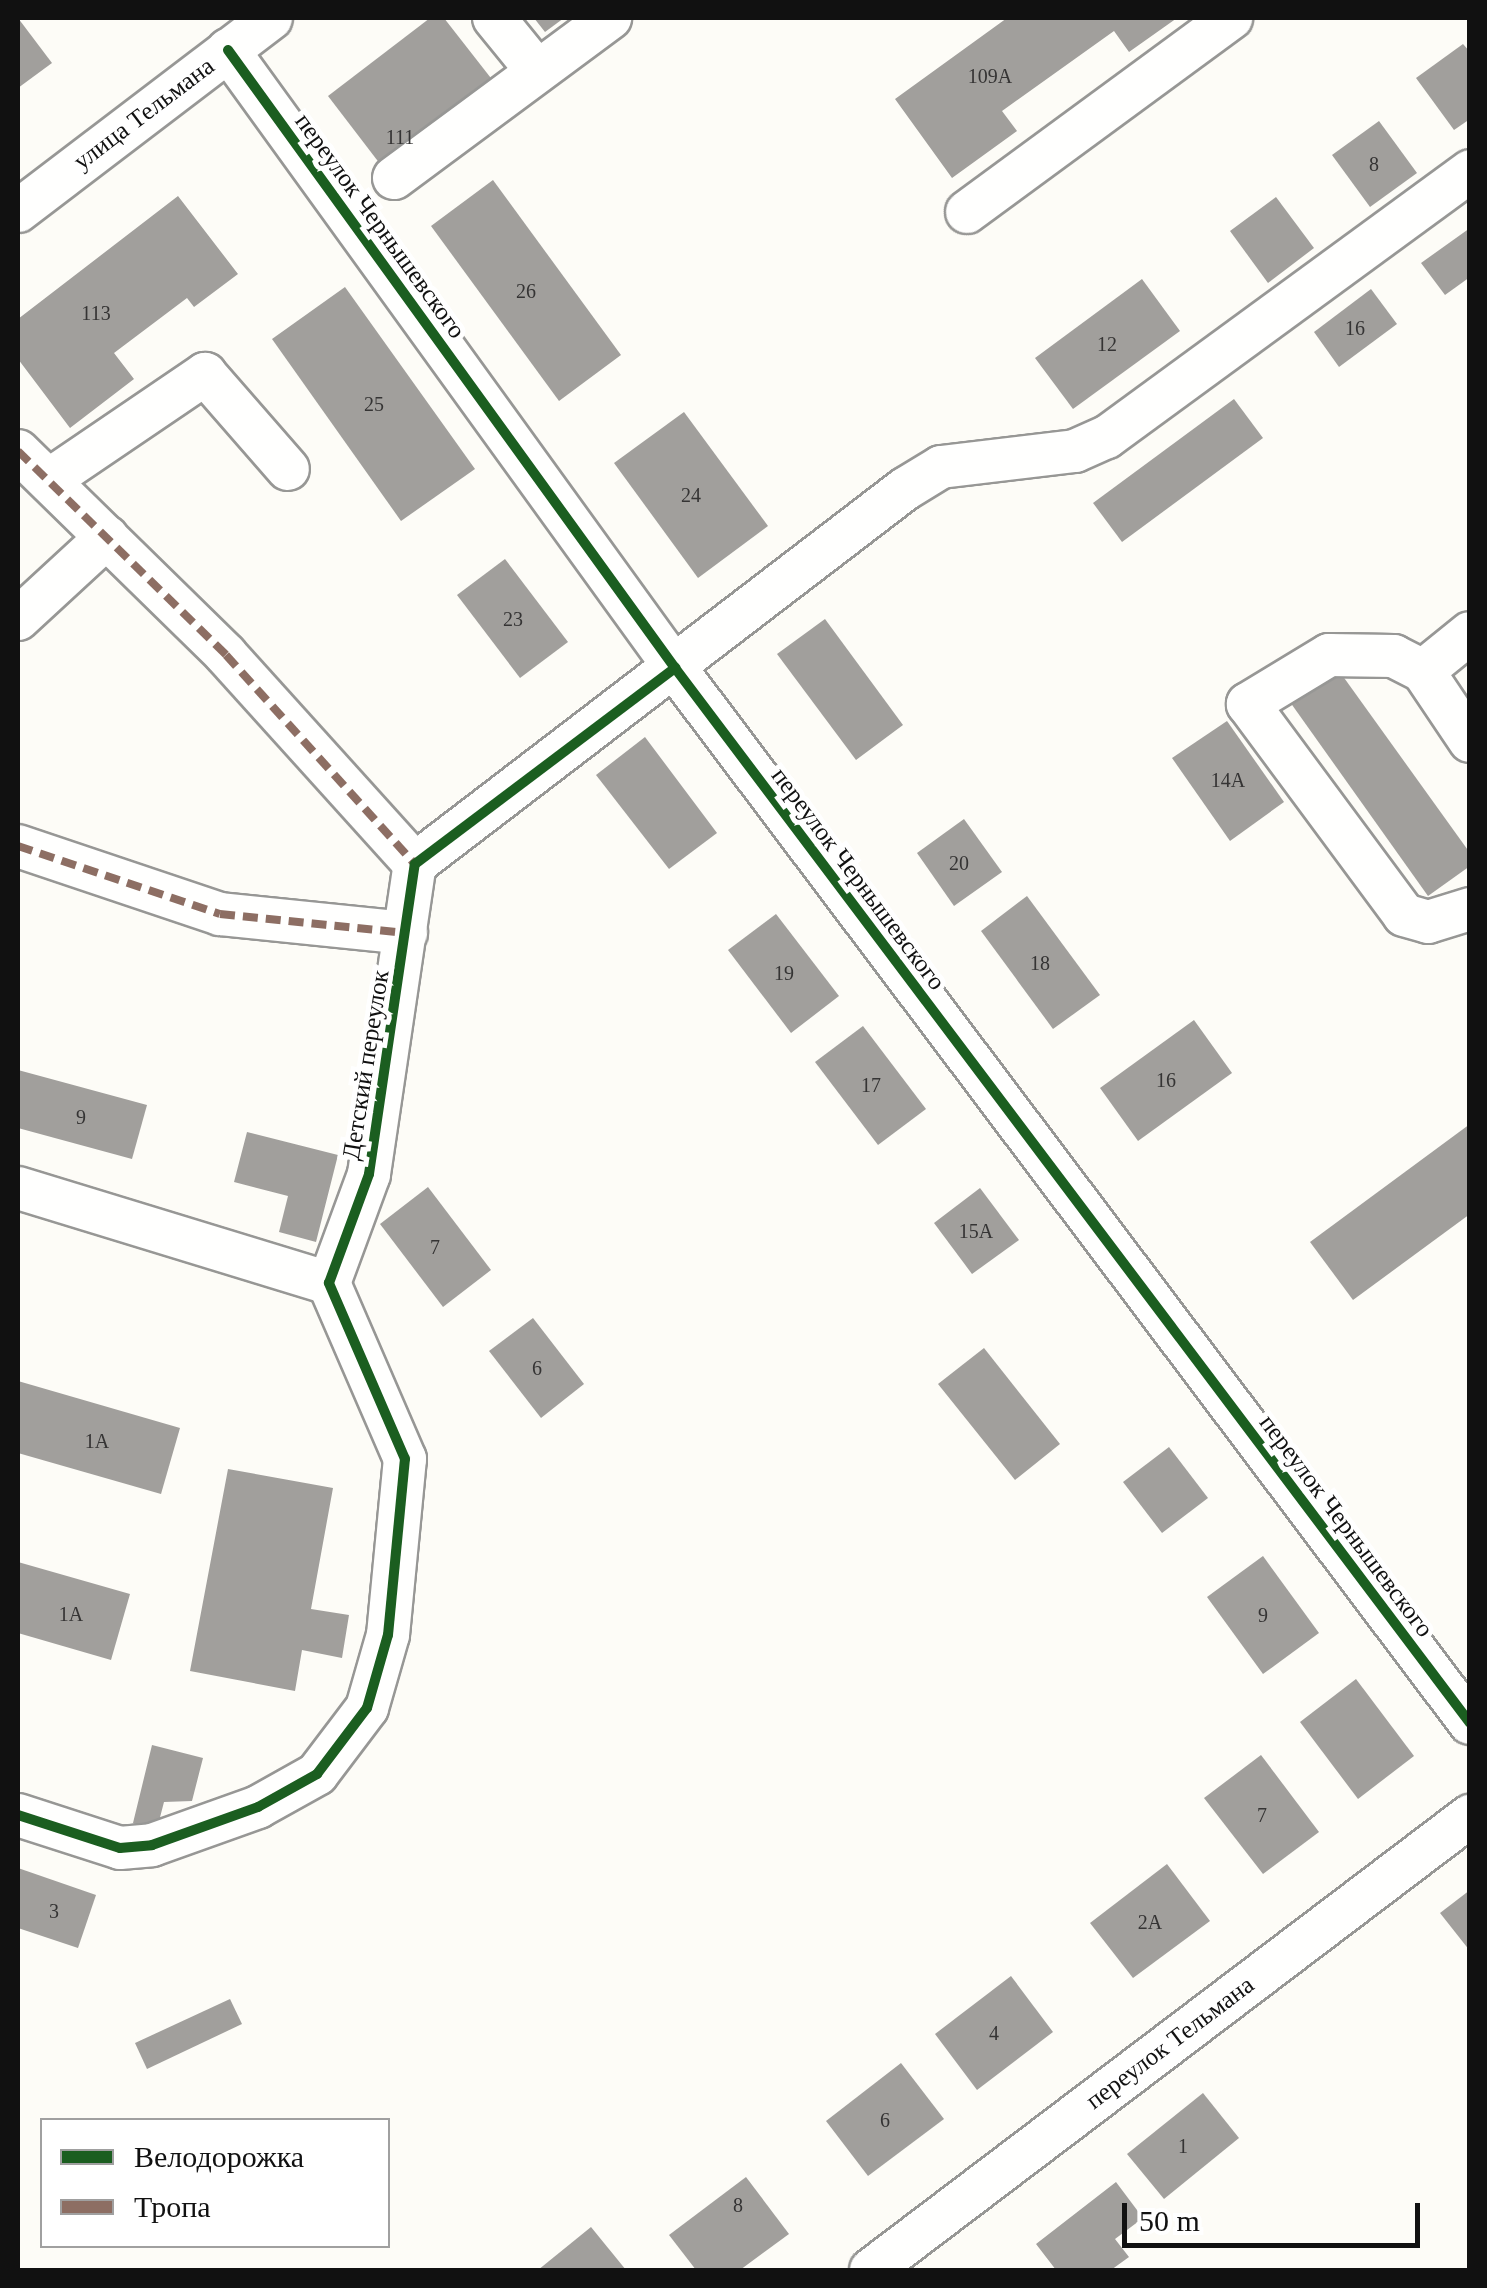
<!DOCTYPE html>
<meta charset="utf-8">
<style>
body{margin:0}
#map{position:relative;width:1487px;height:2288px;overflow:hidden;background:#fdfcf7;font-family:"Times New Roman",serif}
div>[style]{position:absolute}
.building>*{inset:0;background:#a19f9c}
.roads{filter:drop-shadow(2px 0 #979795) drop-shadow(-2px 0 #979795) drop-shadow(0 2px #979795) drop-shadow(0 -2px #979795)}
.minor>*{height:42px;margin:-21px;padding:0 21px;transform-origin:21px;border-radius:21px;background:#fffffe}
.quiet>*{height:8px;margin-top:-4px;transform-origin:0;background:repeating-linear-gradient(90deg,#8d6e63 0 15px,transparent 0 23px)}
.cycleway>*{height:10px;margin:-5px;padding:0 5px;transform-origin:5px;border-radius:5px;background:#1b5e20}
span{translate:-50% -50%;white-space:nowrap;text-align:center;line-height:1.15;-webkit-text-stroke:10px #fff;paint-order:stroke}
.number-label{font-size:20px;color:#353434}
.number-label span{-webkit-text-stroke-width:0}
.street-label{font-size:25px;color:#111}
.frame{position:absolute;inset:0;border:20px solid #111;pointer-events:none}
.legend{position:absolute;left:40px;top:2118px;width:350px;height:130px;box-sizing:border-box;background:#fff;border:2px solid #a0a0a0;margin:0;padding:12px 18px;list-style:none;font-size:30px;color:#111}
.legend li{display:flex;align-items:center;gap:20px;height:50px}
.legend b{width:50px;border:2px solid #a0a0a0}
.scale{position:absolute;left:1122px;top:2203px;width:298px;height:45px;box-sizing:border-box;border:5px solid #111;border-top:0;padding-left:12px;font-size:30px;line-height:35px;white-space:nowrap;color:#111;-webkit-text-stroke:8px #fff;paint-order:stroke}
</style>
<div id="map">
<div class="building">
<i style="clip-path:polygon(18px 18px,52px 63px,18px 88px)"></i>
<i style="clip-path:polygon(430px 18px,444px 18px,501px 91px,390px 177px,328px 96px)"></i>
<i style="clip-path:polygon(534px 18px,564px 18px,545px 32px)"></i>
<i style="clip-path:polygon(1007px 18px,1177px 18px,1129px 52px,1114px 31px,1002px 111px,1017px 131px,952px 178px,895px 99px)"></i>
<i style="clip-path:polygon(1463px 44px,1470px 52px,1470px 119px,1454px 130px,1416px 78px)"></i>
<i style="clip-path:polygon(1379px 121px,1417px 173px,1370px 207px,1332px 155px)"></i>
<i style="clip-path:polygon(493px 180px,621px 355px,559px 401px,431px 226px)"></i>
<i style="clip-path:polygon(178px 196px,238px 274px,194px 307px,187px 298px,114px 353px,134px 379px,70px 428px,18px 359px,18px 319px)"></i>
<i style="clip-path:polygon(1276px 197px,1314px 248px,1268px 283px,1230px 231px)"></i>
<i style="clip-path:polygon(1470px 228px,1470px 277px,1445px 295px,1421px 263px)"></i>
<i style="clip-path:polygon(1142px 279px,1180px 331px,1073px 409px,1035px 358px)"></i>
<i style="clip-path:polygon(345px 287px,475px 469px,401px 521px,272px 339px)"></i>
<i style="clip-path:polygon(1371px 289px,1397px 324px,1339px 367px,1314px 332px)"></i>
<i style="clip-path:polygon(1234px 399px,1263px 438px,1122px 542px,1093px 503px)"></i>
<i style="clip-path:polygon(684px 412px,768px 526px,698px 578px,614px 463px)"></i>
<i style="clip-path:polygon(505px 559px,568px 642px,520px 678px,457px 595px)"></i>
<i style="clip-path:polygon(825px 619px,903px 725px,856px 760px,777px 654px)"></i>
<i style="clip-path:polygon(1337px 668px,1470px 853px,1470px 866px,1428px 896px,1290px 702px)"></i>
<i style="clip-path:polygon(1227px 721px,1284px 802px,1230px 841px,1172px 758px)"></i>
<i style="clip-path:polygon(645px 737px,717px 833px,669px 869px,596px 775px)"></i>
<i style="clip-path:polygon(964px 819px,1002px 872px,954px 906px,917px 853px)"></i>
<i style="clip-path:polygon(1027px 896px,1100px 995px,1053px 1029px,981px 931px)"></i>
<i style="clip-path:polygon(776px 914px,839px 996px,791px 1033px,728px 950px)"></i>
<i style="clip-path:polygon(1194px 1020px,1232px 1073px,1138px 1141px,1100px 1088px)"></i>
<i style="clip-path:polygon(863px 1026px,926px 1109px,878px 1145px,815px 1062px)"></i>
<i style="clip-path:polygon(18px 1070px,147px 1105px,132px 1159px,18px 1128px)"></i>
<i style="clip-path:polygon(1470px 1124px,1470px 1214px,1353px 1300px,1310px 1242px)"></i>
<i style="clip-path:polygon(247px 1132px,338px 1155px,316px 1242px,279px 1232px,288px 1196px,234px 1182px)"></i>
<i style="clip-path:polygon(428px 1187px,491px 1270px,443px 1307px,380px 1224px)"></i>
<i style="clip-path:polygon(980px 1188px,1019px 1240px,972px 1274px,934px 1223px)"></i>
<i style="clip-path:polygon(533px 1318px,584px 1384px,541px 1418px,489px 1351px)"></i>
<i style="clip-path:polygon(984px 1348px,1060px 1444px,1015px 1480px,938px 1384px)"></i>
<i style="clip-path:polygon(18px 1381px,180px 1428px,161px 1494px,18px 1453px)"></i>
<i style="clip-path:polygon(1169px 1447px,1208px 1498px,1162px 1533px,1123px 1482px)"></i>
<i style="clip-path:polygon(228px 1469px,333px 1488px,311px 1609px,349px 1615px,342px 1658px,302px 1650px,295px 1691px,190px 1671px)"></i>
<i style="clip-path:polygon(1263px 1556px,1319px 1633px,1263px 1674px,1207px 1597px)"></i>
<i style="clip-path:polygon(18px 1562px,130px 1594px,111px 1660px,18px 1633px)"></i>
<i style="clip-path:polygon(1356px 1679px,1414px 1756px,1358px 1799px,1300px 1722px)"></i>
<i style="clip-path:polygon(152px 1745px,203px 1758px,192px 1801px,164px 1802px,157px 1829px,133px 1823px)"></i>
<i style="clip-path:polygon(1261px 1755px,1319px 1832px,1263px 1874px,1204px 1798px)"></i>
<i style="clip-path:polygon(1167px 1864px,1210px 1921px,1133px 1978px,1090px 1923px)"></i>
<i style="clip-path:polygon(18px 1868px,96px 1895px,78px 1948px,18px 1928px)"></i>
<i style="clip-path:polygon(1470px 1890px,1470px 1951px,1440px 1913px)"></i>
<i style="clip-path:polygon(1011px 1976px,1053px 2032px,977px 2090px,935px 2034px)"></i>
<i style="clip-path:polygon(230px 1999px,242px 2024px,147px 2069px,135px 2043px)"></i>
<i style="clip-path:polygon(901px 2063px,944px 2119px,868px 2176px,826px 2121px)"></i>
<i style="clip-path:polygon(1203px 2093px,1239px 2138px,1164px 2199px,1127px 2154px)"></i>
<i style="clip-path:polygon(746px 2177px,789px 2234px,740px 2270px,696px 2270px,669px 2235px)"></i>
<i style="clip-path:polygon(1116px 2182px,1143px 2218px,1115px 2239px,1129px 2257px,1111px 2270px,1056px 2270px,1036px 2244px)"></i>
<i style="clip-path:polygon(591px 2227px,626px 2270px,538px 2270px)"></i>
</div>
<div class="roads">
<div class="minor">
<i style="left:494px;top:18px;width:68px;rotate:50.9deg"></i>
<i style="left:228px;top:50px;width:763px;rotate:54.12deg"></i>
<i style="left:675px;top:668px;width:1321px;rotate:53deg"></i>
<i style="left:394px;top:178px;width:269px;rotate:-36.5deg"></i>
<i style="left:18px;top:211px;width:318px;rotate:-37.3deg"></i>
<i style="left:967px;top:212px;width:328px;rotate:-36.3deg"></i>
<i style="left:18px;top:451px;width:291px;rotate:44.4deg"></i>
<i style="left:226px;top:655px;width:282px;rotate:47.9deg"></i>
<i style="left:49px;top:480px;width:189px;rotate:-34.2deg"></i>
<i style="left:205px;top:374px;width:126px;rotate:48.9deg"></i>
<i style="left:18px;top:619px;width:121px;rotate:-42.7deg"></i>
<i style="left:1423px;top:671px;width:60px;rotate:-39deg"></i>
<i style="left:1470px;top:741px;width:84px;rotate:-123.9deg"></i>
<i style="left:1423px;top:671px;width:33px;rotate:-153deg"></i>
<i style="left:1394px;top:656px;width:65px;rotate:-179.1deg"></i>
<i style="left:1329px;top:655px;width:95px;rotate:148.8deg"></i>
<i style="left:1248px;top:704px;width:262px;rotate:53.5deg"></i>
<i style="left:1404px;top:915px;width:25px;rotate:16deg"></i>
<i style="left:1428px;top:922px;width:44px;rotate:-17.2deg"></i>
<i style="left:18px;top:846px;width:213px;rotate:18.6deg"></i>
<i style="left:220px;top:914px;width:187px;rotate:5.8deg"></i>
<i style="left:18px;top:1188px;width:325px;rotate:17deg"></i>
<i style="left:18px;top:1815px;width:107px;rotate:17.9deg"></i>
<i style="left:120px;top:1848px;width:32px;rotate:-5deg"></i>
<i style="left:152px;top:1845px;width:113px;rotate:-19.7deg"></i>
<i style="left:258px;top:1807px;width:68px;rotate:-29.2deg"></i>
<i style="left:317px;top:1774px;width:83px;rotate:-52.9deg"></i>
<i style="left:367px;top:1708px;width:76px;rotate:-74deg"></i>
<i style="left:388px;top:1635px;width:177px;rotate:-84.5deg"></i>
<i style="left:405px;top:1459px;width:192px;rotate:-113.4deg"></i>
<i style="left:329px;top:1283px;width:116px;rotate:-69.8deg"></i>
<i style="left:369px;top:1174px;width:313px;rotate:-81.6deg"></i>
<i style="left:415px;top:864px;width:617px;rotate:-37.43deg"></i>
<i style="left:905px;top:489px;width:42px;rotate:-31.4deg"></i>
<i style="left:941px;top:467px;width:135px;rotate:-6.8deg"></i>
<i style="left:1075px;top:451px;width:35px;rotate:-24deg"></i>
<i style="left:1107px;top:437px;width:450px;rotate:-36.2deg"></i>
<i style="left:871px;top:2270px;width:752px;rotate:-37.16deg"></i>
</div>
</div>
<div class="quiet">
<i style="left:18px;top:451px;width:291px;rotate:44.4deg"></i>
<i style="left:226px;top:655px;width:282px;rotate:47.9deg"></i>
<i style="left:18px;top:846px;width:213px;rotate:18.6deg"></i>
<i style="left:220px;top:914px;width:187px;rotate:5.8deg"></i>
</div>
<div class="cycleway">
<i style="left:228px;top:50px;width:763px;rotate:54.12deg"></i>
<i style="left:675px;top:668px;width:1321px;rotate:53deg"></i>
<i style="left:18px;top:1815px;width:107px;rotate:17.9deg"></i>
<i style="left:120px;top:1848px;width:32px;rotate:-5deg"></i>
<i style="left:152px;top:1845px;width:113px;rotate:-19.7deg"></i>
<i style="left:258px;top:1807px;width:68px;rotate:-29.2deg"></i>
<i style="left:317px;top:1774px;width:83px;rotate:-52.9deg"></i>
<i style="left:367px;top:1708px;width:76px;rotate:-74deg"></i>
<i style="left:388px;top:1635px;width:177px;rotate:-84.5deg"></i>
<i style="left:405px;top:1459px;width:192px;rotate:-113.4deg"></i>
<i style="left:329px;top:1283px;width:116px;rotate:-69.8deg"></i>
<i style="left:369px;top:1174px;width:313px;rotate:-81.6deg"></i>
<i style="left:415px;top:864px;width:326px;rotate:-37deg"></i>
</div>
<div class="number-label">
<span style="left:990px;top:76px">109А</span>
<span style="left:400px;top:137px">111</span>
<span style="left:1374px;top:164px">8</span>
<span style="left:526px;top:291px">26</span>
<span style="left:96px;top:313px">113</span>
<span style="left:1355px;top:328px">16</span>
<span style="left:1107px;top:344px">12</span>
<span style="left:374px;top:404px">25</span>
<span style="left:691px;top:495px">24</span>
<span style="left:513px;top:619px">23</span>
<span style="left:1228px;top:780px">14А</span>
<span style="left:959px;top:863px">20</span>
<span style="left:1040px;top:963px">18</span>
<span style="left:784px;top:973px">19</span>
<span style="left:1166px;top:1080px">16</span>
<span style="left:871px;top:1085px">17</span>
<span style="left:81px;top:1117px">9</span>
<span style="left:976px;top:1231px">15А</span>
<span style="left:435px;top:1247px">7</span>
<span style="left:537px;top:1368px">6</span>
<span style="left:97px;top:1441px">1А</span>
<span style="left:71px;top:1614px">1А</span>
<span style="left:1263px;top:1615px">9</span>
<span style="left:1262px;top:1815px">7</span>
<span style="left:54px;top:1911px">3</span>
<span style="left:1150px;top:1922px">2А</span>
<span style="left:994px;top:2033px">4</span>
<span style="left:885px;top:2120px">6</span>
<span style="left:1183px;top:2146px">1</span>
<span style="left:738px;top:2205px">8</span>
</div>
<div class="street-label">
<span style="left:144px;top:114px;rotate:-37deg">улица Тельмана</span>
<span style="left:380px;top:226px;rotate:54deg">переулок Чернышевского</span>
<span style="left:858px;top:879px;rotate:53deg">переулок Чернышевского</span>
<span style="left:366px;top:1065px;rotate:-81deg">Детский переулок</span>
<span style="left:1346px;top:1526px;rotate:53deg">переулок Чернышевского</span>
<span style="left:1170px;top:2043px;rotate:-37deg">переулок Тельмана</span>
</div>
<div class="frame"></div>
<ul class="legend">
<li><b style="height:12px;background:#1b5e20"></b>Велодорожка</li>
<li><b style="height:12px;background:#8d6e63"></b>Тропа</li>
</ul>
<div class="scale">50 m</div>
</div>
